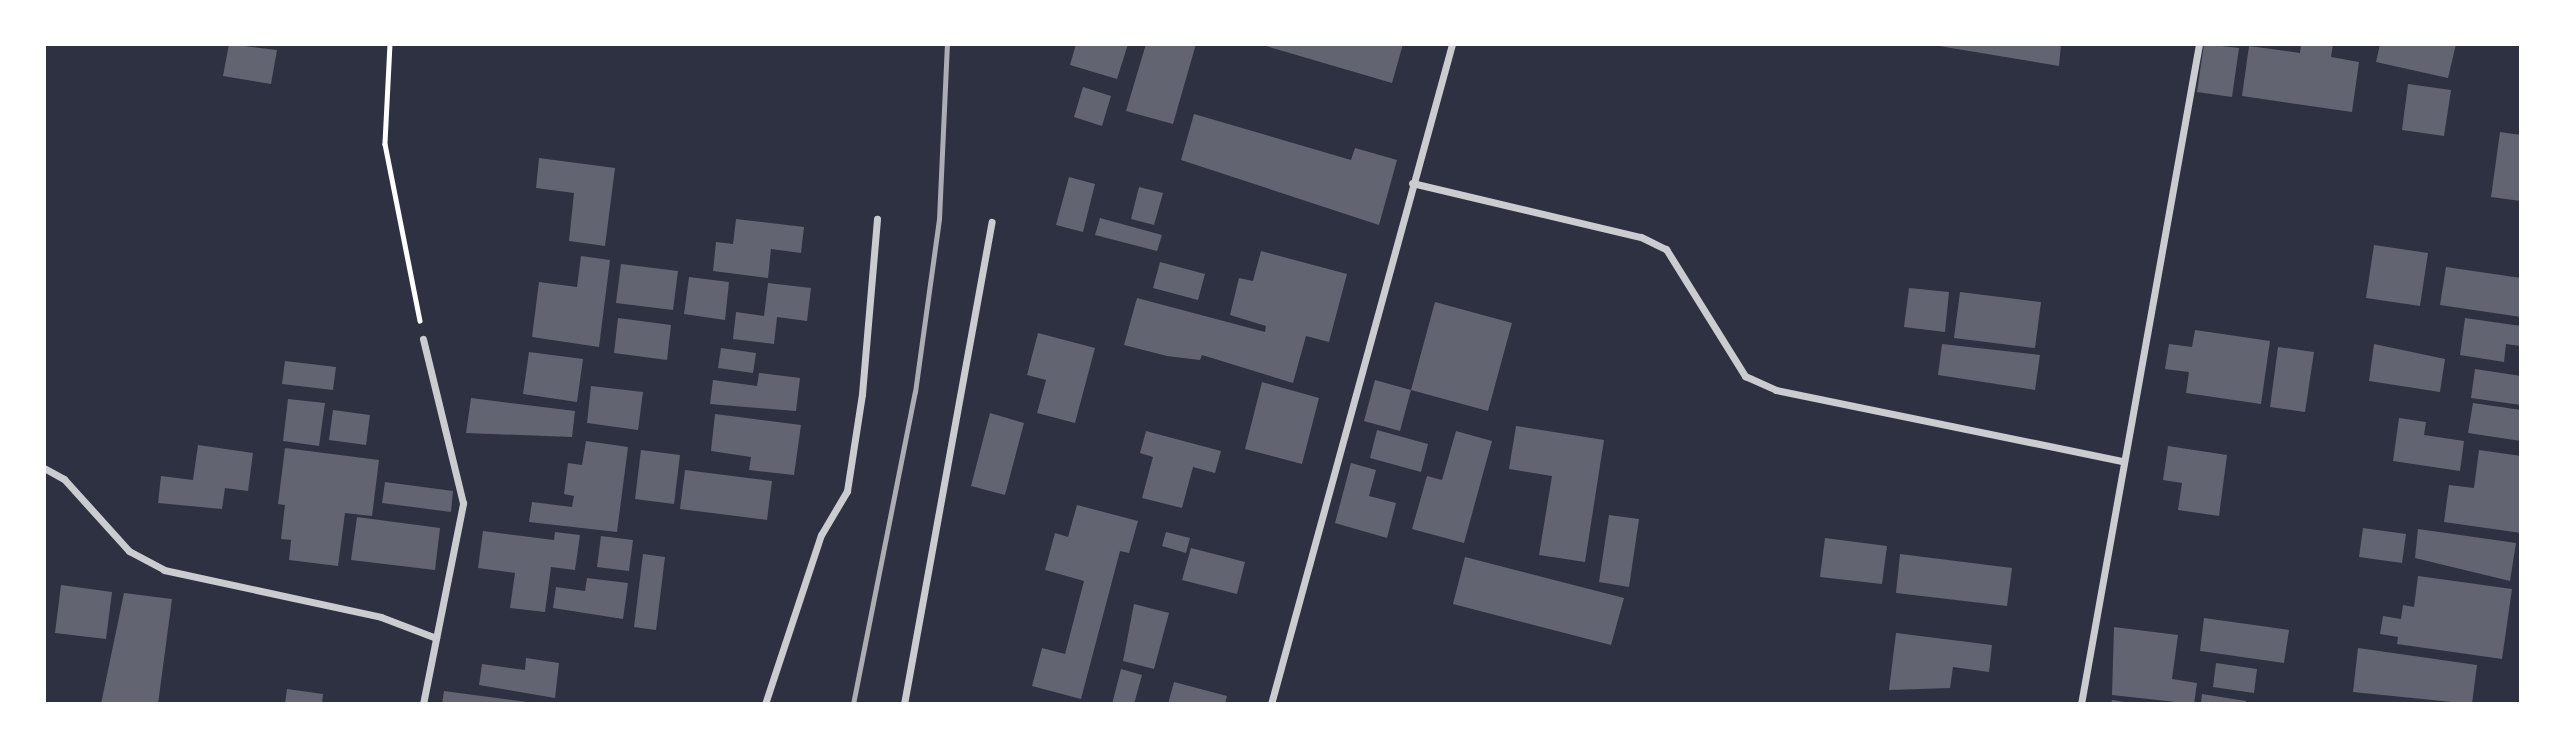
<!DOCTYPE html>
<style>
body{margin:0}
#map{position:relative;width:2565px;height:748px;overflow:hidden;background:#2d3142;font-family:Montserrat,sans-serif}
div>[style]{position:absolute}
.building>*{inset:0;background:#626471}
.path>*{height:4.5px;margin:-2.25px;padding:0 2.25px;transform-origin:2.25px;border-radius:2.25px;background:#fff}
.minor>*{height:7px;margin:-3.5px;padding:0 3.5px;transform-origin:3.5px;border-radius:3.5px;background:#caccd0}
.rail>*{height:5px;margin:-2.5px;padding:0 2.5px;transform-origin:2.5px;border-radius:2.5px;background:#abadb3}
span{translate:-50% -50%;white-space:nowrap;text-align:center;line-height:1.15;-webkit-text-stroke:7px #fff;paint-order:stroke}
.frame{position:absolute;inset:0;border:46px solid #fff;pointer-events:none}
</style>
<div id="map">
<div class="building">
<i style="clip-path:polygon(229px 44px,277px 50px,271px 84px,223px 76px)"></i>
<i style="clip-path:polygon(1076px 44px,1128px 44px,1117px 79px,1070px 65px)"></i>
<i style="clip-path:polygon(1146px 44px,1196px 44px,1173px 124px,1126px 111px)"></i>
<i style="clip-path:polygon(1259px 44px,1403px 44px,1392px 83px)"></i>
<i style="clip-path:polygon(1927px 44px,2061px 44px,2059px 66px)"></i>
<i style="clip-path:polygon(2204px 44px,2239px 48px,2232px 97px,2197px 92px)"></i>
<i style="clip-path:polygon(2301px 44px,2333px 44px,2331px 57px,2359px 62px,2352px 112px,2242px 96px,2249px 46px,2300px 53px)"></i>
<i style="clip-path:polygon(2380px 44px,2456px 44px,2448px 78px,2376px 62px)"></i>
<i style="clip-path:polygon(2408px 84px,2451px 90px,2444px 136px,2402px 130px)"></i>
<i style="clip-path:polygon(1083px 87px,1111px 96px,1102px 126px,1074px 117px)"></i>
<i style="clip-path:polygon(1194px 114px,1351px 160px,1355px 148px,1397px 160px,1379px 225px,1181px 160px)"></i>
<i style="clip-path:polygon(2500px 132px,2521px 135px,2521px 201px,2491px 197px)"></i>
<i style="clip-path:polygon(539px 158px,615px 168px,605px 246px,569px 241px,574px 193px,536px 188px)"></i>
<i style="clip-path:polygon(1069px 177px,1095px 184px,1083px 232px,1056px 225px)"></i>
<i style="clip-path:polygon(1139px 187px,1163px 193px,1154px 225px,1131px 219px)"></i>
<i style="clip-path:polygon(1100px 218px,1162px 235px,1157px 251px,1095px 235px)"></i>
<i style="clip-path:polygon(736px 219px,804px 227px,801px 253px,771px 249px,768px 278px,713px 271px,716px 242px,733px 244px)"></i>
<i style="clip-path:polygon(2374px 245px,2428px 253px,2420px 306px,2366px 298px)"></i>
<i style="clip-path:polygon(1261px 251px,1347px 274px,1329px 342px,1306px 336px,1293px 383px,1202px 355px,1200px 360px,1167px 356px,1124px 345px,1137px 298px,1265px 332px,1266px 326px,1230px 315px,1239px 278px,1253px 281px)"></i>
<i style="clip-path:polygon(581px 256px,610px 260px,599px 347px,532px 337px,539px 282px,577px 287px)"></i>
<i style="clip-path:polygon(1160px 262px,1205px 274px,1198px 300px,1153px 288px)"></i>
<i style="clip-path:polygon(621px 264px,678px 271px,673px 310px,616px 303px)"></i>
<i style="clip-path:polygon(2446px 267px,2521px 278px,2521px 317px,2440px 305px)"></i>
<i style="clip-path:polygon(689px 277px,729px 282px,725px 320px,684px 314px)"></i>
<i style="clip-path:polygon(768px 283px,811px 288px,807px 321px,777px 317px,774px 344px,733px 339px,736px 312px,764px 316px)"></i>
<i style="clip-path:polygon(1909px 288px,1949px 292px,1945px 332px,1904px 327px)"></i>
<i style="clip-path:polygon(1960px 292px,2041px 302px,2035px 348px,1954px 338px)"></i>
<i style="clip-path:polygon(1435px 302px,1512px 323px,1488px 411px,1411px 390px,1400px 431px,1364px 421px,1375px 380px,1411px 390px)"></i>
<i style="clip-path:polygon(618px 318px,671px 325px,667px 360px,614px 353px)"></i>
<i style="clip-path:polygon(2465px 318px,2521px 326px,2521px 346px,2506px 344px,2504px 362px,2460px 355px)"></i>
<i style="clip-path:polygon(2195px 330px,2270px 341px,2261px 404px,2186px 393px,2189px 372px,2165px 369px,2169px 344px,2192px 347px)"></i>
<i style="clip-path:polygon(1038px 333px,1095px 348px,1075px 423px,1037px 413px,1046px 380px,1027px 375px)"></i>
<i style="clip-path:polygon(1942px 344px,2040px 355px,2035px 390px,1938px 375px)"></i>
<i style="clip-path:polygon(2374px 344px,2445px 359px,2440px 392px,2369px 381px)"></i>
<i style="clip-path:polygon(2278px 347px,2314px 352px,2305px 412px,2270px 407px)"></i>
<i style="clip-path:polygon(721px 348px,756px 353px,753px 373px,718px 368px)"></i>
<i style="clip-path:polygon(529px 352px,583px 359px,577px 402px,523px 394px)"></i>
<i style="clip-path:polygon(285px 361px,336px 367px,333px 390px,282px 384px)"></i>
<i style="clip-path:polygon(2475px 369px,2521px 376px,2521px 405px,2471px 398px)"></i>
<i style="clip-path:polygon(759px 373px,800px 378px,796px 411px,710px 404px,713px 380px,757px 386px)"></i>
<i style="clip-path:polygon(1262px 382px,1319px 398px,1302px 464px,1245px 449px)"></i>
<i style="clip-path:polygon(591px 386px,643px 392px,638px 430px,587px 423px)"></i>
<i style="clip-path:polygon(471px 398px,575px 411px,572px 437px,466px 433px)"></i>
<i style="clip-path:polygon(288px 399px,325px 403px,319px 446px,283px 441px)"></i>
<i style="clip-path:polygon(2473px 403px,2521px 410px,2521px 441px,2468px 433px)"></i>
<i style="clip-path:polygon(333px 410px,370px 415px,366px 445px,329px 440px)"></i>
<i style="clip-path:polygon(990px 413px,1024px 423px,1005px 495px,971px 486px)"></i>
<i style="clip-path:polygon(715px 414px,801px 425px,794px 475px,749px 470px,751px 457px,711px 451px)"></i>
<i style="clip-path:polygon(2399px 418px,2426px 422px,2424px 435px,2464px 441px,2460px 471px,2393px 461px)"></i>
<i style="clip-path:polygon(1516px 426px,1604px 440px,1585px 562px,1539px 555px,1552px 476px,1509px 469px)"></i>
<i style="clip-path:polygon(1377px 430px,1428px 444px,1421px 472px,1370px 458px)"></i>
<i style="clip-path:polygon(1146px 431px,1221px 451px,1215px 473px,1193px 467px,1182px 508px,1142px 498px,1153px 457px,1140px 453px)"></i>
<i style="clip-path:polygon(1456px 431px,1492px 441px,1464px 543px,1412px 529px,1427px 476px,1442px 480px)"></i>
<i style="clip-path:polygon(586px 441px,628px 447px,617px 532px,529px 522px,532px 502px,572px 507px,574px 496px,564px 494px,568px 463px,582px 465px)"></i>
<i style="clip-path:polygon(198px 445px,253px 453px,248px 491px,225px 488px,222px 509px,158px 503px,161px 476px,193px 480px)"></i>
<i style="clip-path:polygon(2168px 446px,2227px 455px,2219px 516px,2178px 510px,2182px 483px,2163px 480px)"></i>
<i style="clip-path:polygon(285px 448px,379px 460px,372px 516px,345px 513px,338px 566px,289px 560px,291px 540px,281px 539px,285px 505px,278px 504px)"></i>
<i style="clip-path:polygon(641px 450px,680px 455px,674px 504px,635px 499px)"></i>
<i style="clip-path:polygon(2479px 450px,2521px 456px,2521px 533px,2444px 522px,2449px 485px,2474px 488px)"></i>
<i style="clip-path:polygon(1351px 463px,1376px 470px,1369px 496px,1396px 503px,1387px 538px,1335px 523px)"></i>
<i style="clip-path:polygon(685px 470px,772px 481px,767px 520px,680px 509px)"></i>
<i style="clip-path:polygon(385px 482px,453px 491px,451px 512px,382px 503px)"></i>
<i style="clip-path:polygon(1077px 505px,1138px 521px,1129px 553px,1120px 551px,1081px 699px,1032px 686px,1042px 648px,1065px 654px,1084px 581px,1045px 570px,1055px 533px,1068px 537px)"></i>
<i style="clip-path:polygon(1609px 515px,1639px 519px,1629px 587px,1599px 582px)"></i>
<i style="clip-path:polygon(357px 517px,440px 528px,435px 570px,351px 560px)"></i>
<i style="clip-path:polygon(2363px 528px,2406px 534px,2402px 563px,2359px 557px)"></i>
<i style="clip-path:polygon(2418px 529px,2516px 543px,2510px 581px,2415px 558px)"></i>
<i style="clip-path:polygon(483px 531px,554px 540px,555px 532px,580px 535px,575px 570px,551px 567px,545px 612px,510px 608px,515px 573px,478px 568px)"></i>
<i style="clip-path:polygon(1166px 532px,1190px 538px,1186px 553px,1162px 546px)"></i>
<i style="clip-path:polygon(601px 536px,633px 540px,629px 571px,597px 567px)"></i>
<i style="clip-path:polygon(1825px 538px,1887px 546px,1882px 584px,1820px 577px)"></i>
<i style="clip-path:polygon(1191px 548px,1245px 562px,1237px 594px,1182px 580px)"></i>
<i style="clip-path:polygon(643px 554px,665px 557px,656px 630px,634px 627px)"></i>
<i style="clip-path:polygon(1900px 554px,2012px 568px,2007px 606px,1896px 593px)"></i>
<i style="clip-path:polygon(1465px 557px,1624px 598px,1611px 645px,1453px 604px)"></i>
<i style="clip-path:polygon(2418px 576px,2512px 589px,2502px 659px,2397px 644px,2398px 637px,2380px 634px,2383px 616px,2401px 619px,2403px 605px,2414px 607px)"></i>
<i style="clip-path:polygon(587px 578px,628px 583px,623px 619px,553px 608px,556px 587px,585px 591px)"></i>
<i style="clip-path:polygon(61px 585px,112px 592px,106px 639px,55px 633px)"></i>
<i style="clip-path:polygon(124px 593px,172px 599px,158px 704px,101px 704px)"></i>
<i style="clip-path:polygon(1134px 604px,1169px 613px,1154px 669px,1123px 661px)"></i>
<i style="clip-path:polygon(2204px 618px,2289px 630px,2284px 663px,2200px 651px)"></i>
<i style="clip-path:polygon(2114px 627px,2178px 635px,2172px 679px,2197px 683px,2194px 704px,2112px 695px)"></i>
<i style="clip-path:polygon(1896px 633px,1992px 645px,1989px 672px,1953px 667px,1950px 688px,1889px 690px)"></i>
<i style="clip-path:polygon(2358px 648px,2477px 665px,2472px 704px,2353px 692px)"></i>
<i style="clip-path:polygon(526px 658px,559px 663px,555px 698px,479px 685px,482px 664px,525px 670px)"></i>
<i style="clip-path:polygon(2216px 663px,2257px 669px,2254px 693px,2213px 687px)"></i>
<i style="clip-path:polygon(1121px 669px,1142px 675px,1134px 704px,1112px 704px)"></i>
<i style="clip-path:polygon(1174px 682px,1227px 696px,1225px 704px,1168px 704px)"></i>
<i style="clip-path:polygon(287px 689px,323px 694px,322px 704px,285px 704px)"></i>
<i style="clip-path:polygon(444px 691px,535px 703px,535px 704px,442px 704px)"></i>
<i style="clip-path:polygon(2202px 694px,2246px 701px,2245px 704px,2201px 704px)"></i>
<i style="clip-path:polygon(2112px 700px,2131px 703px,2131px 704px,2111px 704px)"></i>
</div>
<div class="path">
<i style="left:390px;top:44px;width:100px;rotate:92.9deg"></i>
<i style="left:385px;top:144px;width:180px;rotate:78.8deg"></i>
</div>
<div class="minor">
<i style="left:1412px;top:183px;width:235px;rotate:13.3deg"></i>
<i style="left:1641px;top:237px;width:28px;rotate:26deg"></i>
<i style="left:1666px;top:249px;width:150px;rotate:58.1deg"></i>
<i style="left:1745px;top:376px;width:34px;rotate:24deg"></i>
<i style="left:1776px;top:390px;width:353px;rotate:11.6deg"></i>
<i style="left:44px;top:468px;width:23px;rotate:29deg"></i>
<i style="left:64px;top:479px;width:97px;rotate:47.9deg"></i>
<i style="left:129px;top:551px;width:40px;rotate:28deg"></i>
<i style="left:164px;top:570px;width:222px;rotate:12.2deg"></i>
<i style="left:381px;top:617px;width:59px;rotate:20.9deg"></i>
<i style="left:423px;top:704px;width:205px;rotate:-78.7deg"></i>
<i style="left:463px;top:503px;width:169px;rotate:-103.7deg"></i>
<i style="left:765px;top:704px;width:178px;rotate:-71.7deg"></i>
<i style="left:821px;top:535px;width:51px;rotate:-59.4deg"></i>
<i style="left:847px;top:491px;width:98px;rotate:-81.2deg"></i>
<i style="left:862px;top:394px;width:176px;rotate:-85.1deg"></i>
<i style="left:904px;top:704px;width:490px;rotate:-79.7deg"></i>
<i style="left:1271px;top:704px;width:684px;rotate:-74.66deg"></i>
<i style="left:2081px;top:704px;width:670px;rotate:-79.86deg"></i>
</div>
<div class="rail">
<i style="left:853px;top:704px;width:318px;rotate:-78.8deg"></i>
<i style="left:915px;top:392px;width:175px;rotate:-82.1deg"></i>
<i style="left:939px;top:219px;width:175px;rotate:-87.4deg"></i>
</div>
<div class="frame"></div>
</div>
